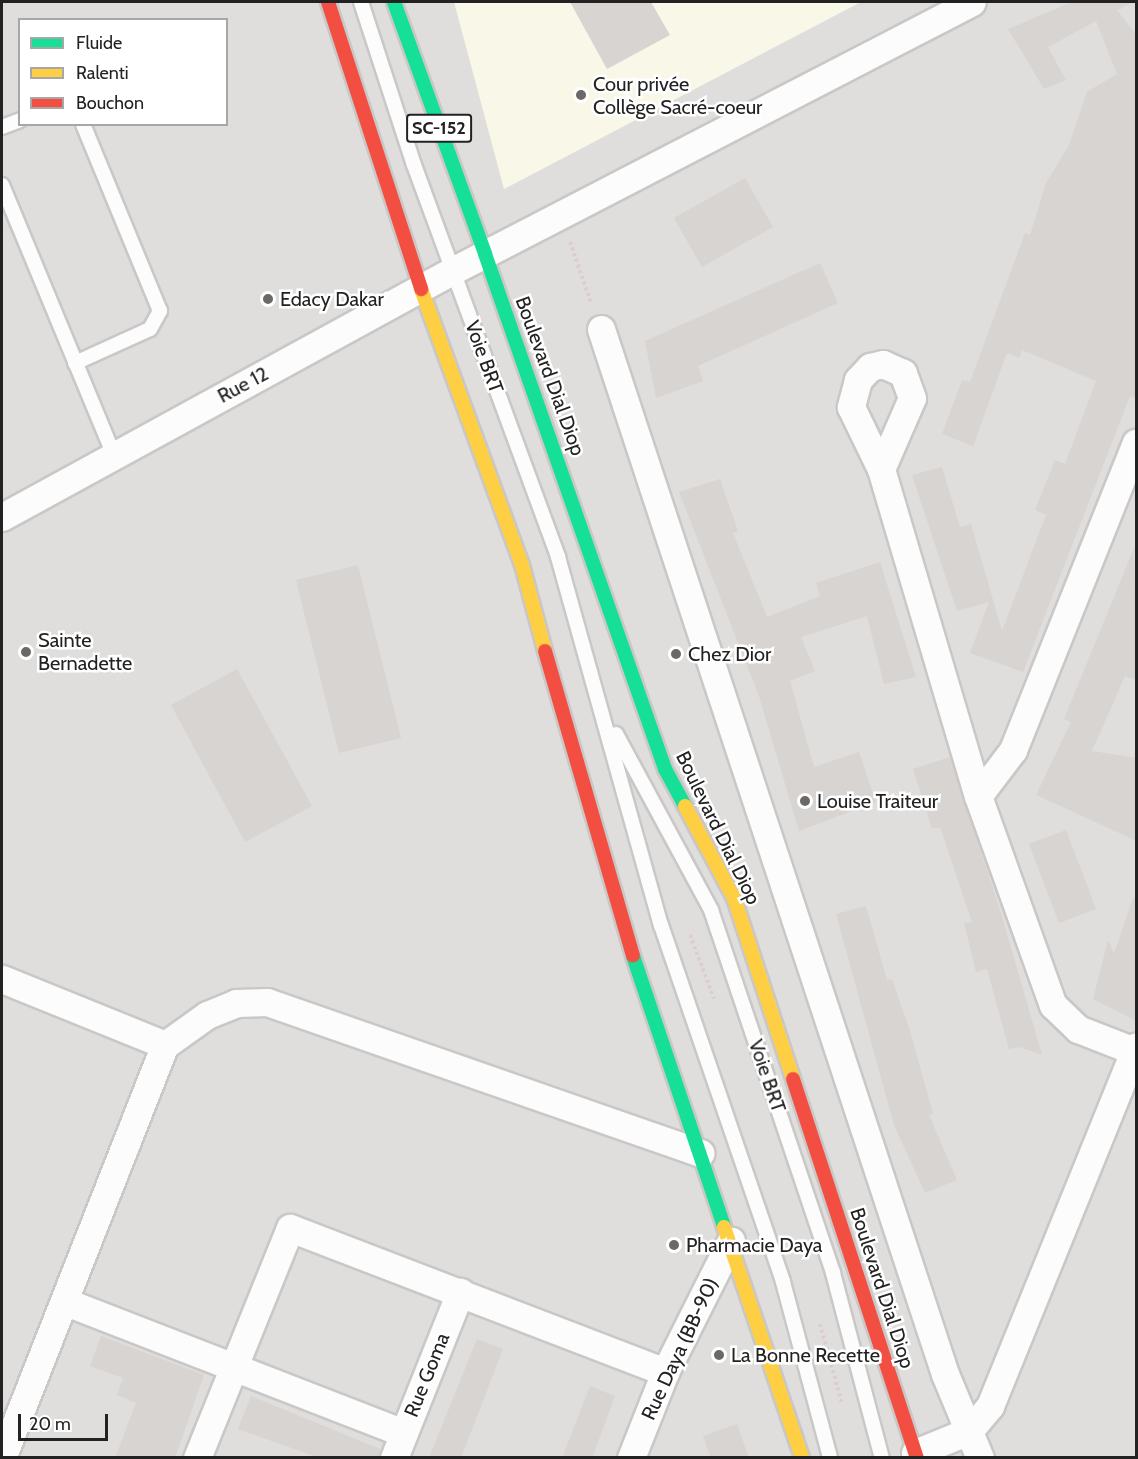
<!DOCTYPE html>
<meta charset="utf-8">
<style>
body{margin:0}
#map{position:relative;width:1138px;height:1459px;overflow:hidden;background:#f0eeeb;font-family:Cabin,sans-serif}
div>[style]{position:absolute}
.residential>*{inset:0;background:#dfdedc}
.education>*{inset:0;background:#f8f7e8}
.building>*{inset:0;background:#d7d4d2}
.path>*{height:4px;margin-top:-2px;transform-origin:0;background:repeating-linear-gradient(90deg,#dccecd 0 3px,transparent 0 6px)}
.roads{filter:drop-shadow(2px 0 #c9c8c7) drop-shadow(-2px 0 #c9c8c7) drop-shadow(0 2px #c9c8c7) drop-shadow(0 -2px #c9c8c7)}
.lane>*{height:14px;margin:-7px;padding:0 7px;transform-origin:7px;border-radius:7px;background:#fdfcfc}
.street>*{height:27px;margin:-13.5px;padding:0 13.5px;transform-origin:13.5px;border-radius:13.5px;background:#fdfcfc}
.fast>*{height:14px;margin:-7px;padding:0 7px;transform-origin:7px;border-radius:7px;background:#16e098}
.slow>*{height:14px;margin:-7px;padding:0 7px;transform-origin:7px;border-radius:7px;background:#ffcf43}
.jam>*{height:14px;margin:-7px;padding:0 7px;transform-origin:7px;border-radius:7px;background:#f24e42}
.dots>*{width:16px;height:16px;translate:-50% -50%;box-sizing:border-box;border:3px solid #fff;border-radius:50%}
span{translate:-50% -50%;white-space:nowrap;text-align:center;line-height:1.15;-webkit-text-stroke:5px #fff;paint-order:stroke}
.shield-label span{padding:2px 4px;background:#fff;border:2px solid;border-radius:4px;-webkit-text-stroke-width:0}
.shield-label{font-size:18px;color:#222;font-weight:700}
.poi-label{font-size:20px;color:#222}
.left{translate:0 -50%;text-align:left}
.street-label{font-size:20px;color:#222}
.frame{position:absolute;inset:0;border:3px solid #222;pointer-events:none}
.legend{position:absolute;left:18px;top:18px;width:210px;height:108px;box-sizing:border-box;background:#fff;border:2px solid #a7a7a7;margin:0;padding:8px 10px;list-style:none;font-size:18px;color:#222}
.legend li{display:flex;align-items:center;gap:12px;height:30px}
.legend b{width:30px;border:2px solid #a7a7a7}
.scale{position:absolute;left:18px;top:1414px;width:90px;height:27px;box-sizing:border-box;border:3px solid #222;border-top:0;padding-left:8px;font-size:18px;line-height:21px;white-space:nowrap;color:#222;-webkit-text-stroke:4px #fff;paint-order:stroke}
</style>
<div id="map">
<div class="residential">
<i style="clip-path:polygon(evenodd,2px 2px,1136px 2px,1136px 1457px,2px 1457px,2px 2px,20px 20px,226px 20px,226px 124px,20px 124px,20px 20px)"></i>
</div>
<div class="education">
<i style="clip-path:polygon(454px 2px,861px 2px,504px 189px)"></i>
</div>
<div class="building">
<i style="clip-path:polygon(570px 2px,651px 2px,670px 35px,607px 69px)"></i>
<i style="clip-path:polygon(1072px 2px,1133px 2px,1117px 10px,1137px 36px,1137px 398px,1130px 396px,1023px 672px,970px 653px,989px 602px,957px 611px,912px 475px,942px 467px,960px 527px,971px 524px,1002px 631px,1046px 515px,1035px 510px,1055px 460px,1065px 464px,1096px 381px,1022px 350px,1019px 358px,1007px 353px,973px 446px,942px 434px,962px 380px,970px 382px,1025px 233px,1030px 235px,1046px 183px,1069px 145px,1087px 92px,1117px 74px,1096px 21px,1048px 47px,1066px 80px,1044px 89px,1008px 29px)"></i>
<i style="clip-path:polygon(745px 178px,773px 227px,702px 267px,674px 218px)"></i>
<i style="clip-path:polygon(820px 263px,838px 303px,698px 366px,703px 381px,656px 398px,645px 341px)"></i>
<i style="clip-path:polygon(720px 479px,738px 531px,733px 533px,767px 617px,820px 596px,816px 583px,880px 562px,916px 677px,884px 684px,867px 616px,801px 637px,815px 671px,790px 681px,814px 767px,859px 752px,876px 802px,799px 831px,759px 696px,679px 492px)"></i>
<i style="clip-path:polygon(1134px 548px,1137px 680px,1125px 676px,1092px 751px,1137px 758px,1137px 841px,1036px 795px,1071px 722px,1064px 719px)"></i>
<i style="clip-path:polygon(358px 565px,401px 738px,339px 753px,296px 580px)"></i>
<i style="clip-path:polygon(237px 669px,312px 806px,245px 842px,171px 705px)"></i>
<i style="clip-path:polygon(950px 757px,1001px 913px,1042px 1055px,1020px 1047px,1009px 1049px,987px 969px,976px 972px,964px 923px,972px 922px,940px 827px,932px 829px,913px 769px)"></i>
<i style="clip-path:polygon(1066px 830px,1096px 909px,1059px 923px,1029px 844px)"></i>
<i style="clip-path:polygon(1133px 898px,1137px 899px,1137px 1021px,1093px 999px,1108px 940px,1114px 954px)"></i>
<i style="clip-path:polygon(866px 906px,887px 980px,892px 979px,910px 1031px,933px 1114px,929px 1115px,957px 1180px,925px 1193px,894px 1125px,836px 914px)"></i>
<i style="clip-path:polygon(101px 1336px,204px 1375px,175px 1458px,115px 1458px,136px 1403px,117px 1395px,123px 1378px,90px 1366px)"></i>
<i style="clip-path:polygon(477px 1339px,503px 1349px,461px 1458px,429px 1458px)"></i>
<i style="clip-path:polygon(590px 1386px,615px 1396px,592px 1458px,562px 1458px)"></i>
<i style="clip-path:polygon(251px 1396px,380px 1449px,379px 1458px,320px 1458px,238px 1429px)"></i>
<i style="clip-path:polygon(737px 1424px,749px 1458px,711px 1458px,703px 1436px)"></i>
</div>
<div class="path">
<i style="left:570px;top:242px;width:65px;rotate:71deg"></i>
<i style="left:690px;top:935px;width:68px;rotate:69.4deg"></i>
<i style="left:820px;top:1324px;width:83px;rotate:74.6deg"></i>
</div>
<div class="roads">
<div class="lane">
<i style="left:361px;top:2px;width:171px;rotate:72deg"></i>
<i style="left:414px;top:165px;width:418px;rotate:69.8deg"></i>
<i style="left:558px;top:557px;width:382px;rotate:74.4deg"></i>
<i style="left:661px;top:925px;width:377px;rotate:71.1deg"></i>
<i style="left:783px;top:1282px;width:182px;rotate:75deg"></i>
<i style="left:2px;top:127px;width:19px;rotate:-21deg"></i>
<i style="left:2px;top:185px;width:292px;rotate:67.5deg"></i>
<i style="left:75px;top:363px;width:82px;rotate:-24.4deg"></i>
<i style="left:150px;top:329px;width:21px;rotate:-61deg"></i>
<i style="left:160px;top:311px;width:202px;rotate:-112.4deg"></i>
<i style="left:616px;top:734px;width:200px;rotate:61.6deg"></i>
<i style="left:711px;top:910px;width:383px;rotate:71.4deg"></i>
<i style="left:833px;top:1273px;width:191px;rotate:75.2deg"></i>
</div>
<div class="street">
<i style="left:601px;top:329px;width:1100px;rotate:71.78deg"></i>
<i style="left:945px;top:1374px;width:91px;rotate:67.4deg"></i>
<i style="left:881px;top:469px;width:77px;rotate:-66.4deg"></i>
<i style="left:912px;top:398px;width:27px;rotate:-110deg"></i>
<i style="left:903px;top:373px;width:22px;rotate:-156deg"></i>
<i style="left:883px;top:364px;width:13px;rotate:167deg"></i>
<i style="left:870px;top:367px;width:18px;rotate:133deg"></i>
<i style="left:858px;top:380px;width:28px;rotate:105deg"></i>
<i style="left:851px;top:407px;width:69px;rotate:64.2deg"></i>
<i style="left:881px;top:469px;width:341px;rotate:73.5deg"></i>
<i style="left:978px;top:796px;width:222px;rotate:70.3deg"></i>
<i style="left:1053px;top:1005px;width:35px;rotate:44deg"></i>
<i style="left:1078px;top:1029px;width:60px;rotate:21.4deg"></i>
<i style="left:2px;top:517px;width:513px;rotate:-28.66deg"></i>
<i style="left:452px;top:271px;width:585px;rotate:-27.35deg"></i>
<i style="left:978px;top:796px;width:58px;rotate:-52.7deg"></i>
<i style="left:1013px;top:750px;width:331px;rotate:-68.2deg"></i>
<i style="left:2px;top:979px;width:176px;rotate:22deg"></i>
<i style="left:66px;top:1302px;width:362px;rotate:21.2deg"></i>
<i style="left:915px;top:1453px;width:58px;rotate:-22.2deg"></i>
<i style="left:969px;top:1431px;width:33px;rotate:-50deg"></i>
<i style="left:990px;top:1406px;width:388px;rotate:-67.9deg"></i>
<i style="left:2px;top:1458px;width:444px;rotate:-68.5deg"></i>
<i style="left:165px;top:1045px;width:52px;rotate:-35.5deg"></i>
<i style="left:207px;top:1015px;width:31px;rotate:-22deg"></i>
<i style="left:236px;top:1003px;width:31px;rotate:-2deg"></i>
<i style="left:267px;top:1002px;width:459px;rotate:19.2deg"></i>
<i style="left:197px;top:1458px;width:248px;rotate:-68deg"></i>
<i style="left:290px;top:1228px;width:402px;rotate:21deg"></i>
<i style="left:394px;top:1458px;width:179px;rotate:-68.3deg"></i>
<i style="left:631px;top:1458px;width:92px;rotate:-68.4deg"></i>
<i style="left:665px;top:1372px;width:147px;rotate:-63.3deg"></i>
</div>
<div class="fast">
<i style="left:394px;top:2px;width:268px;rotate:70.1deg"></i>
<i style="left:485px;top:254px;width:546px;rotate:70.73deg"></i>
<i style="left:665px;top:769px;width:42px;rotate:61.6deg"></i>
<i style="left:633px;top:956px;width:286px;rotate:71.4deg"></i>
</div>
<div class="slow">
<i style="left:421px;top:289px;width:294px;rotate:69.9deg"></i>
<i style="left:522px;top:565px;width:89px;rotate:75deg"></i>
<i style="left:685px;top:806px;width:104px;rotate:62deg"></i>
<i style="left:734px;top:898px;width:190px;rotate:71.9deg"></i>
<i style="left:724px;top:1227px;width:244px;rotate:71.3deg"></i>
</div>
<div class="jam">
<i style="left:328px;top:2px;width:302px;rotate:72deg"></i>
<i style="left:545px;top:651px;width:317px;rotate:73.9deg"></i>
<i style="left:793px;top:1079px;width:399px;rotate:71.9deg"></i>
</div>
</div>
<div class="dots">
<i style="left:581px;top:95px;background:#6a6968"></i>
<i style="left:268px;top:299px;background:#6a6968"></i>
<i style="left:26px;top:652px;background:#6a6968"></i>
<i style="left:676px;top:654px;background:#6a6968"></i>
<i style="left:805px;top:801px;background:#6a6968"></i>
<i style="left:674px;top:1245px;background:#6a6968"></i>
<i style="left:719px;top:1355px;background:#6a6968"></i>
</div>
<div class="shield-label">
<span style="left:439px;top:128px">SC-152</span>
</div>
<div class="poi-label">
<span class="left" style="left:593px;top:96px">Cour privée<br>Collège Sacré-coeur</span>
<span class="left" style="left:280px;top:299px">Edacy Dakar</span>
<span class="left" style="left:38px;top:652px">Sainte<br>Bernadette</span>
<span class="left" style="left:688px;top:654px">Chez Dior</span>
<span class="left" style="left:817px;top:801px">Louise Traiteur</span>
<span class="left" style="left:686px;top:1245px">Pharmacie Daya</span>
<span class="left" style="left:731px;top:1355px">La Bonne Recette</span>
</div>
<div class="street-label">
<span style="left:484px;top:357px;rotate:70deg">Voie BRT</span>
<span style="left:550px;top:376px;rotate:70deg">Boulevard Dial Diop</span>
<span style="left:243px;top:385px;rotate:-28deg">Rue 12</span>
<span style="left:718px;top:828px;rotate:64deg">Boulevard Dial Diop</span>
<span style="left:767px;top:1076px;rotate:71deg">Voie BRT</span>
<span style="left:882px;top:1288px;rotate:72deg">Boulevard Dial Diop</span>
<span style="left:680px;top:1349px;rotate:-65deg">Rue Daya (BB-90)</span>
<span style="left:427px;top:1375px;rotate:-68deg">Rue Goma</span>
</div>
<div class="frame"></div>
<ul class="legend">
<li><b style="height:8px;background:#16e098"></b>Fluide</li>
<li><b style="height:8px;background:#ffcf43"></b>Ralenti</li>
<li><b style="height:8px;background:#f24e42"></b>Bouchon</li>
</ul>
<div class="scale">20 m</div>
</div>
